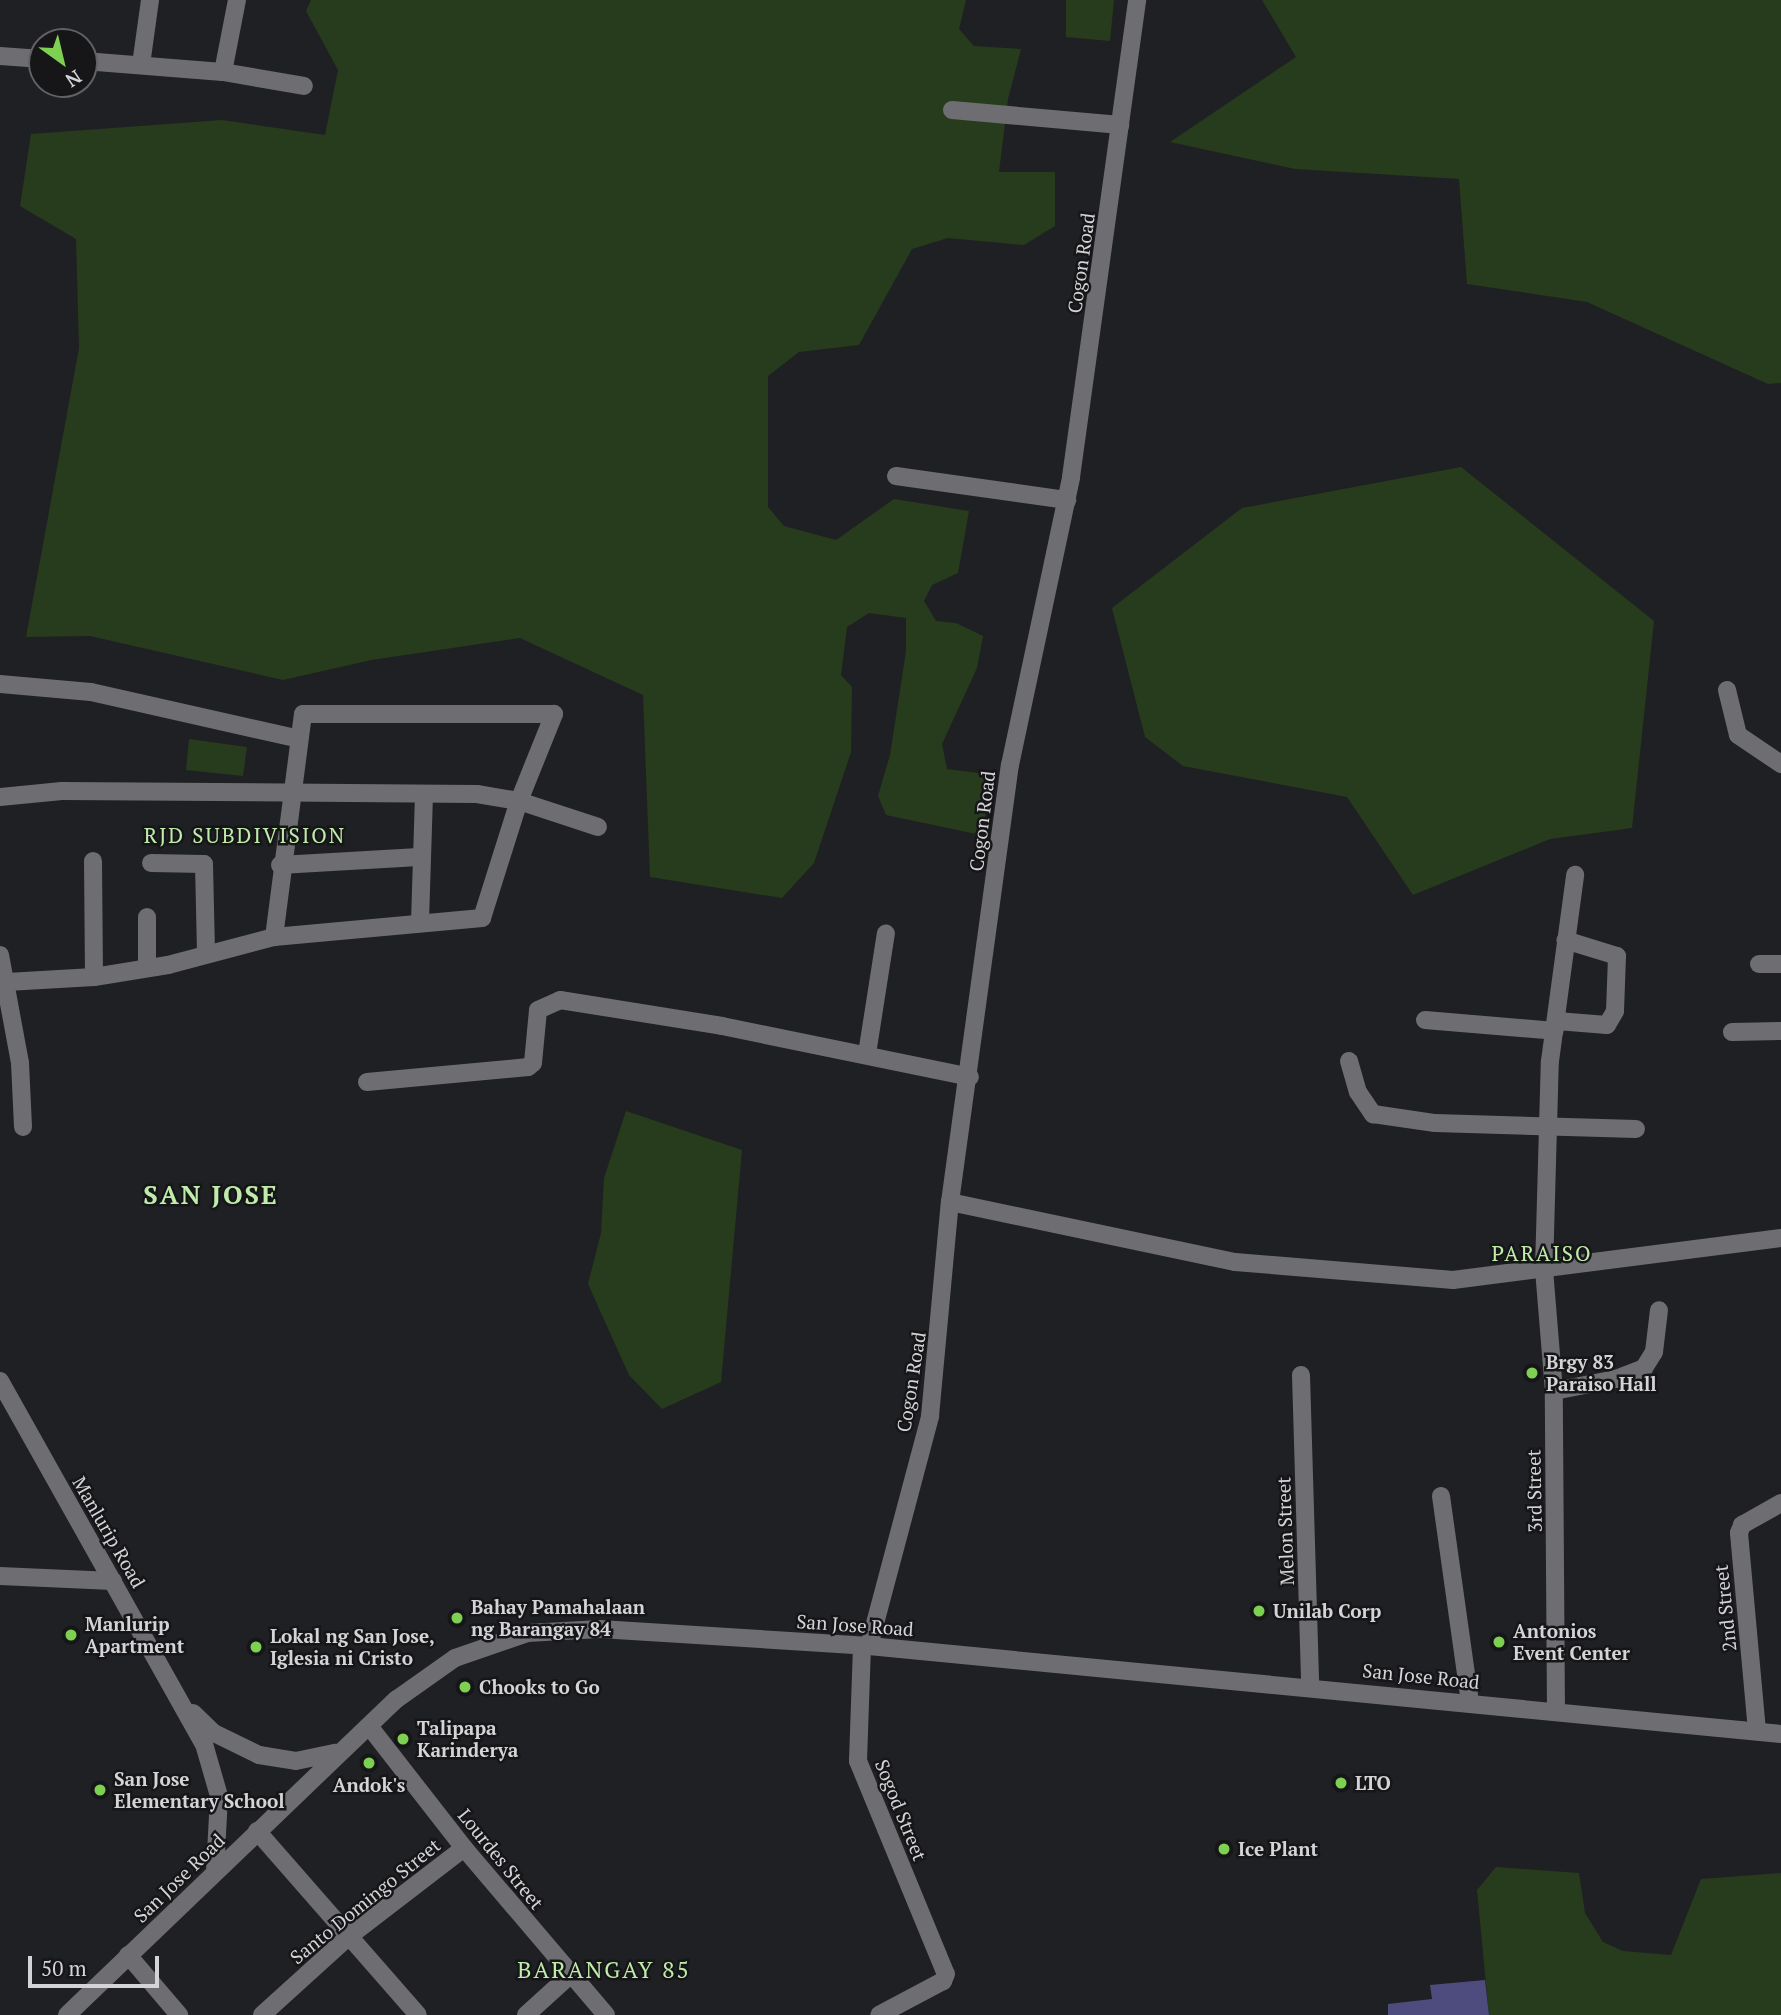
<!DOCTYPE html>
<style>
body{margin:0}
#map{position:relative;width:1781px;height:2015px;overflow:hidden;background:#1f2023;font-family:"PT Serif",serif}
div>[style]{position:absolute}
.green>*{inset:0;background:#273b1d}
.water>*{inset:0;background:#4e4b7e}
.minor>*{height:18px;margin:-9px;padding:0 9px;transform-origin:9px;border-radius:9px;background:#6e6e72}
.tertiary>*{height:18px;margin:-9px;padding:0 9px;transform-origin:9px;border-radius:9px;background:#6e6e72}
.secondary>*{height:18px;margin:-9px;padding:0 9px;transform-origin:9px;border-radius:9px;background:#6e6e72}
.dots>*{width:19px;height:19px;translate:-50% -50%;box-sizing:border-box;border:4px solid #161619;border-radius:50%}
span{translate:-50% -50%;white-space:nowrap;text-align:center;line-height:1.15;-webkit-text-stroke:5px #161619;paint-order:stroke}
.street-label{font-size:19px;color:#d4d4d6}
.poi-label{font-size:19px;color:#d4d4d6;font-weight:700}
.left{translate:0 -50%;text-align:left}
.neighbourhood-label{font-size:21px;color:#bfecaa;letter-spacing:2px}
.quarter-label{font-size:23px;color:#bfecaa;letter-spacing:2px}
.district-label{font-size:26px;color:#bfecaa;font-weight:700;letter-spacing:2px}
.north{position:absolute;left:28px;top:28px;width:70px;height:70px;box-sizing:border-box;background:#161619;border:2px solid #626265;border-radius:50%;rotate:146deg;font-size:19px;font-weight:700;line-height:28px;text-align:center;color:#d4d4d6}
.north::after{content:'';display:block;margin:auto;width:24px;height:32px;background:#7ed053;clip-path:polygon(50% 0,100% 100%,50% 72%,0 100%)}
.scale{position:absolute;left:28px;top:1956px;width:131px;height:32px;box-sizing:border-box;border:4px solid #d4d4d6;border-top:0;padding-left:9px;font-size:21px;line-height:24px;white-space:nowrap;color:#d4d4d6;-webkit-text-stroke:5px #161619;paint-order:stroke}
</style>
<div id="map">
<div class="green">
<i style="clip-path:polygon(311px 0,966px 0,959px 29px,974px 46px,1021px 49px,1008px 99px,999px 172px,1055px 172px,1055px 226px,1024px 245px,948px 238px,912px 249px,859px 345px,799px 352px,768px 376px,768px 507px,784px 526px,836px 540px,894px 499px,969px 511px,958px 573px,932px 585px,924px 601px,936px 621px,956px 623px,983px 636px,977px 668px,942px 744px,947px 769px,994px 775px,981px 835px,886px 815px,878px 796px,890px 755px,906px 651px,906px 618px,869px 613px,847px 627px,841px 675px,852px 687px,851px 752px,814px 863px,782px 898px,650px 877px,643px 695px,520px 638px,371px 660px,283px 680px,90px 636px,26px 637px,79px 348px,76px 239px,20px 206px,31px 134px,222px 120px,325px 135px,338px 70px,306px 11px)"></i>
<i style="clip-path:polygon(1066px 0,1114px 0,1110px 41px,1066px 37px)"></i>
<i style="clip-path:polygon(1262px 0,1781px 0,1781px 383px,1768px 384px,1587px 302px,1467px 284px,1459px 179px,1295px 169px,1170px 142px,1296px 57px)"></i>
<i style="clip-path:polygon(1461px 467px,1654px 621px,1632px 828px,1550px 839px,1413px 895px,1347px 797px,1183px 766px,1145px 737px,1112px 608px,1242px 508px)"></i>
<i style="clip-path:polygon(189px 739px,247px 747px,243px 776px,186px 770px)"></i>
<i style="clip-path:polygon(626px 1111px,742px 1150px,721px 1382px,662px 1409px,629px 1375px,588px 1284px,601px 1233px,604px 1178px)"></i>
<i style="clip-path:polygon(1496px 1867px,1579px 1873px,1585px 1913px,1603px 1942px,1623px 1951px,1671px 1955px,1701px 1879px,1781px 1873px,1781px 2015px,1489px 2015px,1477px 1890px)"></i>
</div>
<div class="water">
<i style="clip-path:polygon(1485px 1980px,1489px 2015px,1388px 2015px,1388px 2004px,1432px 1999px,1430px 1985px)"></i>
</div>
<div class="minor">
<i style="left:0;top:56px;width:42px;rotate:4.1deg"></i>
<i style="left:84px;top:61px;width:139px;rotate:4.5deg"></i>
<i style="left:223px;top:72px;width:82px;rotate:9.8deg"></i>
<i style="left:141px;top:65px;width:66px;rotate:-82.1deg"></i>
<i style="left:223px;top:72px;width:73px;rotate:-79deg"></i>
<i style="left:952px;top:110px;width:169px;rotate:5.1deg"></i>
<i style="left:896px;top:476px;width:173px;rotate:8deg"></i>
<i style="left:0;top:684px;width:91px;rotate:5deg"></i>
<i style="left:91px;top:692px;width:213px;rotate:12.7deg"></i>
<i style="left:1727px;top:690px;width:46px;rotate:76.3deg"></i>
<i style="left:1738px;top:735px;width:52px;rotate:34deg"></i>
<i style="left:0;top:797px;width:62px;rotate:-5.5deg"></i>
<i style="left:62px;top:791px;width:415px;rotate:0.4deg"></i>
<i style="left:477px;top:794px;width:43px;rotate:9.5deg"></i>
<i style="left:519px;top:801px;width:83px;rotate:18.2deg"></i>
<i style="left:93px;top:861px;width:116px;rotate:89.5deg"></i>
<i style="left:151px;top:863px;width:53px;rotate:1.1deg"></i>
<i style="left:204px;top:864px;width:90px;rotate:88.7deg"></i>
<i style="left:280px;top:865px;width:139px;rotate:-3.3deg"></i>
<i style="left:147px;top:917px;width:50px;rotate:90deg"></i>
<i style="left:420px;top:922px;width:127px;rotate:-88.2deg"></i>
<i style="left:0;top:955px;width:110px;rotate:79.5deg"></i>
<i style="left:20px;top:1063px;width:64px;rotate:87.3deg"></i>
<i style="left:1759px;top:964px;width:22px"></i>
<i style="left:7px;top:982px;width:87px;rotate:-3.3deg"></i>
<i style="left:94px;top:977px;width:75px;rotate:-9.2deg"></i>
<i style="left:168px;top:965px;width:110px;rotate:-14.8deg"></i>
<i style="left:274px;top:937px;width:209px;rotate:-5.2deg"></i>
<i style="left:482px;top:918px;width:123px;rotate:-72.5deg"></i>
<i style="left:519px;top:801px;width:94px;rotate:-68.1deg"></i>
<i style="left:554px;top:714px;width:251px;rotate:180deg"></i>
<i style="left:303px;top:714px;width:225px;rotate:97.4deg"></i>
<i style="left:1425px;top:1020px;width:130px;rotate:4.8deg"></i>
<i style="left:1557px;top:1021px;width:50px;rotate:4.6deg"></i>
<i style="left:1607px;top:1025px;width:16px;rotate:-60deg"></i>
<i style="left:1615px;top:1011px;width:55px;rotate:-87.9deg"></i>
<i style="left:1617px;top:956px;width:54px;rotate:-162.9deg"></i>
<i style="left:1732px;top:1032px;width:49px;rotate:-1.2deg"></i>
<i style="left:867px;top:1054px;width:122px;rotate:-81.1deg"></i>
<i style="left:1349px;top:1061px;width:32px;rotate:74deg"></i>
<i style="left:1358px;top:1092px;width:27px;rotate:56deg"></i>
<i style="left:1373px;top:1114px;width:63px;rotate:8.3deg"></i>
<i style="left:1435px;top:1123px;width:201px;rotate:1.7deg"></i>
<i style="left:367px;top:1082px;width:162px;rotate:-5.3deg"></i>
<i style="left:528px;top:1067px;width:6px;rotate:-39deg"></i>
<i style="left:533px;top:1063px;width:53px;rotate:-84.6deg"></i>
<i style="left:538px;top:1010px;width:24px;rotate:-24deg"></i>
<i style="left:560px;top:1000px;width:164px;rotate:9.1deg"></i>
<i style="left:722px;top:1026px;width:253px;rotate:11.6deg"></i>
<i style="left:950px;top:1202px;width:291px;rotate:11.9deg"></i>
<i style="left:1235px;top:1262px;width:219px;rotate:4.7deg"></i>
<i style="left:1453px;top:1280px;width:331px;rotate:-7.3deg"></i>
<i style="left:1301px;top:1375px;width:311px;rotate:88.3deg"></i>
<i style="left:1554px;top:1391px;width:63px;rotate:-11deg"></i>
<i style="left:1616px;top:1379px;width:30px;rotate:-21deg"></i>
<i style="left:1644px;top:1368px;width:19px;rotate:-58deg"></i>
<i style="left:1654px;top:1352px;width:42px;rotate:-83.2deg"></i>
<i style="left:1441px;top:1496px;width:209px;rotate:82deg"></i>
<i style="left:0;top:1576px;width:113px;rotate:2.5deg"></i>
<i style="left:862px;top:1646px;width:115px;rotate:92deg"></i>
<i style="left:858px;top:1761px;width:230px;rotate:67.6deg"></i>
<i style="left:946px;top:1974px;width:8px;rotate:113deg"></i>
<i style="left:943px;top:1981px;width:72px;rotate:152deg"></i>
<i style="left:1556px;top:1712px;width:321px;rotate:-90.4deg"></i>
<i style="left:1554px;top:1391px;width:121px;rotate:-94.7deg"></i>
<i style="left:1544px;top:1270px;width:209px;rotate:-88.4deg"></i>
<i style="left:1550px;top:1061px;width:188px;rotate:-82.3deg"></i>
<i style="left:369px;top:1726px;width:155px;rotate:52.1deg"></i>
<i style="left:464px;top:1848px;width:219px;rotate:49.6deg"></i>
<i style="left:1757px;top:1731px;width:199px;rotate:-95.2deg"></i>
<i style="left:1739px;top:1533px;width:9px;rotate:-69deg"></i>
<i style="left:1742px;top:1525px;width:45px;rotate:-29.4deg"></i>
<i style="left:257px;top:1831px;width:244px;rotate:48.8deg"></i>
<i style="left:128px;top:1955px;width:79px;rotate:49.6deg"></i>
<i style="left:262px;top:2015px;width:116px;rotate:-42.2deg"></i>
<i style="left:348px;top:1937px;width:146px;rotate:-37.5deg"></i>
<i style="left:526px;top:2015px;width:59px;rotate:-42.3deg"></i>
</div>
<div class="tertiary">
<i style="left:869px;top:1646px;width:238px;rotate:-75.1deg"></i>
<i style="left:930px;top:1416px;width:215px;rotate:-84.7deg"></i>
<i style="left:950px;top:1202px;width:441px;rotate:-82.2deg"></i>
<i style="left:1010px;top:765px;width:294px;rotate:-78deg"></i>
<i style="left:1071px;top:477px;width:482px;rotate:-82.1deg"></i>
</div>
<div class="secondary">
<i style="left:0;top:1381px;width:416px;rotate:60.7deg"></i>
<i style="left:204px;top:1744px;width:54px;rotate:73.9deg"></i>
<i style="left:219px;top:1796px;width:76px;rotate:93deg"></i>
<i style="left:193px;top:1713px;width:29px;rotate:44deg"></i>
<i style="left:214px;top:1733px;width:50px;rotate:26.1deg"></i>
<i style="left:259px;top:1755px;width:37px;rotate:9deg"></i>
<i style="left:296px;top:1761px;width:40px;rotate:-12deg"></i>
<i style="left:67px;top:2015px;width:457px;rotate:-43.8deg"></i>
<i style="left:397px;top:1699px;width:71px;rotate:-35.3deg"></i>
<i style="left:455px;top:1658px;width:76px;rotate:-19.1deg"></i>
<i style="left:527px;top:1633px;width:73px;rotate:-3.1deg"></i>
<i style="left:600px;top:1629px;width:270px;rotate:3.6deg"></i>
<i style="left:869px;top:1646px;width:916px;rotate:5.51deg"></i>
</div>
<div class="dots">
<i style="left:1532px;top:1373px;background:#7ed053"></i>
<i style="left:1259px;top:1611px;background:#7ed053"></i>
<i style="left:457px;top:1618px;background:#7ed053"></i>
<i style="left:71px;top:1635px;background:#7ed053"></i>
<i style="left:1499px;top:1642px;background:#7ed053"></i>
<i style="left:256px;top:1647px;background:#7ed053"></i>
<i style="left:465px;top:1687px;background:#7ed053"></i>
<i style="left:403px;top:1739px;background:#7ed053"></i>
<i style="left:369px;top:1763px;background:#7ed053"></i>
<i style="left:1341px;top:1783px;background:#7ed053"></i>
<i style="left:100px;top:1790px;background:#7ed053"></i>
<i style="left:1224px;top:1849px;background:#7ed053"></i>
</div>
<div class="street-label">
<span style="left:1081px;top:263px;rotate:-82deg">Cogon Road</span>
<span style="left:982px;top:821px;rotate:-83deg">Cogon Road</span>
<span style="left:911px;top:1382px;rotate:-81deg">Cogon Road</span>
<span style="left:1534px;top:1491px;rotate:-91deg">3rd Street</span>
<span style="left:1285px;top:1531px;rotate:-92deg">Melon Street</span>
<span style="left:109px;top:1532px;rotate:60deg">Manlurip Road</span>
<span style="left:1725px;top:1608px;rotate:-96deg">2nd Street</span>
<span style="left:855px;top:1625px;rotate:4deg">San Jose Road</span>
<span style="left:1421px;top:1676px;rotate:6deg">San Jose Road</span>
<span style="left:901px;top:1810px;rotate:68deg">Sogod Street</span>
<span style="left:501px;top:1859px;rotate:51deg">Lourdes Street</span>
<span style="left:179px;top:1878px;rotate:-44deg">San Jose Road</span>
<span style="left:365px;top:1901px;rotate:-39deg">Santo Domingo Street</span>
</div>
<div class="poi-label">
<span class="left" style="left:1546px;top:1373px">Brgy 83<br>Paraiso Hall</span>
<span class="left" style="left:471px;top:1618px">Bahay Pamahalaan<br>ng Barangay 84</span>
<span class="left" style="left:1273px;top:1611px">Unilab Corp</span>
<span class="left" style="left:85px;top:1635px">Manlurip<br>Apartment</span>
<span class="left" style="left:1513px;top:1642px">Antonios<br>Event Center</span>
<span class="left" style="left:270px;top:1647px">Lokal ng San Jose,<br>Iglesia ni Cristo</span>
<span class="left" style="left:479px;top:1687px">Chooks to Go</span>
<span class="left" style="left:417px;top:1739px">Talipapa<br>Karinderya</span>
<span class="left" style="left:114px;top:1790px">San Jose<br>Elementary School</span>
<span class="left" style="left:1355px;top:1783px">LTO</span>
<span style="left:369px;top:1785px">Andok's</span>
<span class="left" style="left:1238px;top:1849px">Ice Plant</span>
</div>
<div class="neighbourhood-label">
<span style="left:245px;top:835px">RJD SUBDIVISION</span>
<span style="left:1542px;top:1253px">PARAISO</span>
</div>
<div class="quarter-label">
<span style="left:604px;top:1970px">BARANGAY 85</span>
</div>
<div class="district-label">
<span style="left:211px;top:1195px">SAN JOSE</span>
</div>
<div class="north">N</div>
<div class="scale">50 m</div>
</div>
